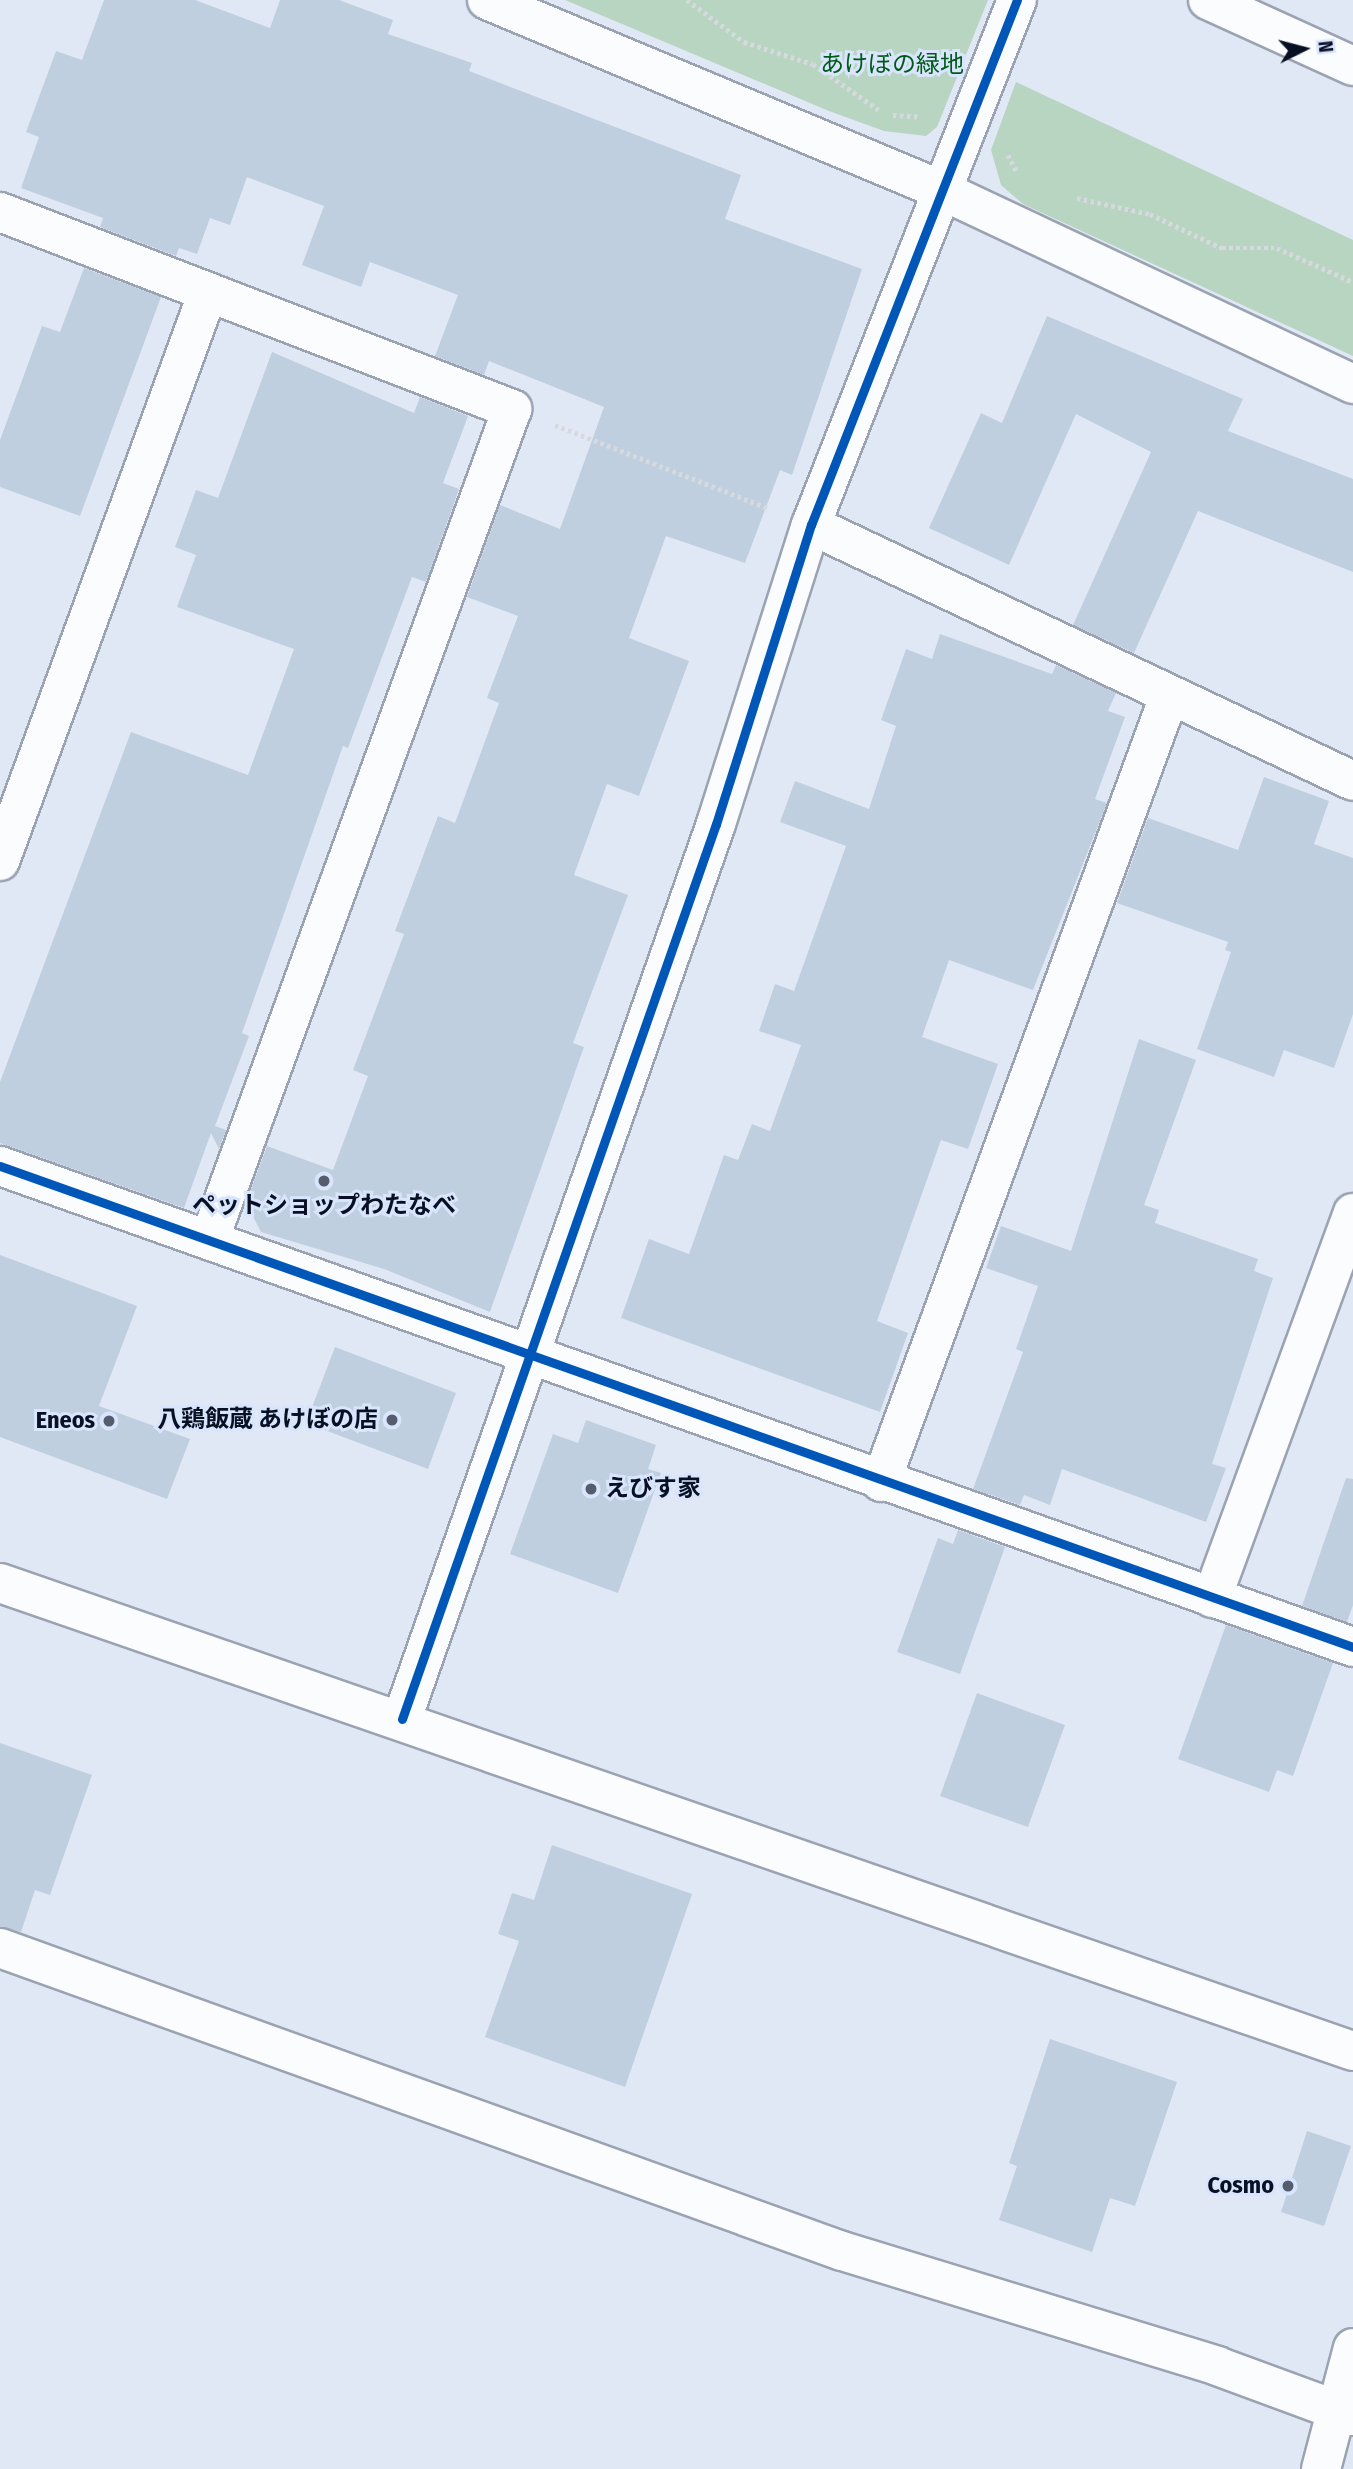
<!DOCTYPE html>
<meta charset="utf-8">
<style>
body{margin:0}
#map{position:relative;width:1353px;height:2469px;overflow:hidden;background:#e1e8f5;font-family:"Fira Sans Condensed","Noto Sans JP",sans-serif}
div>[style]{position:absolute}
.green>*{inset:0;background:#b7d5c1}
.building>*{inset:0;background:#bfcfdf}
.path>*{height:4.5px;margin-top:-2.25px;transform-origin:0;background:repeating-linear-gradient(90deg,#d6d9dd 0 3.5px,transparent 0 7px)}
.roads{filter:drop-shadow(2px 0 #9ba3b3) drop-shadow(-2px 0 #9ba3b3) drop-shadow(0 2px #9ba3b3) drop-shadow(0 -2px #9ba3b3)}
.street>*{height:38px;margin:-19px;padding:0 19px;transform-origin:19px;border-radius:19px;background:#fafcfe}
.secondary>*{height:38px;margin:-19px;padding:0 19px;transform-origin:19px;border-radius:19px;background:#fafcfe}
.highway>*{height:38px;margin:-19px;padding:0 19px;transform-origin:19px;border-radius:19px;background:#fafcfe}
.cycleway>*{height:9px;margin:-4.5px;padding:0 4.5px;transform-origin:4.5px;border-radius:4.5px;background:#0057b8}
.dots>*{width:19px;height:19px;translate:-50% -50%;box-sizing:border-box;border:4px solid #d9e5fd;border-radius:50%}
span{translate:-50% -50%;white-space:nowrap;text-align:center;line-height:1.15;-webkit-text-stroke:6px #d9e5fd;paint-order:stroke}
.park-label{font-size:24px;color:#005b17}
.poi-label{font-size:24px;color:#081024;font-weight:700}
.right{translate:-100% -50%;text-align:right}
.left{translate:0 -50%;text-align:left}
.north{position:absolute;left:1269px;top:14px;width:70px;height:70px;-webkit-text-stroke:5px #d9e5fd;paint-order:stroke;rotate:84deg;font-size:19px;font-weight:700;line-height:28px;text-align:center;color:#081024}
.north::after{content:'';display:block;margin:auto;width:24px;height:32px;background:#081024;clip-path:polygon(50% 0,100% 100%,50% 72%,0 100%)}
</style>
<div id="map">
<div class="green">
<i style="clip-path:polygon(565px 0,988px 0,937px 127px,926px 136px,884px 131px,829px 111px)"></i>
<i style="clip-path:polygon(1016px 82px,1353px 240px,1353px 356px,1023px 204px,1001px 185px,991px 150px)"></i>
</div>
<div class="building">
<i style="clip-path:polygon(104px 0,195px 0,270px 28px,280px 0,339px 0,393px 20px,388px 34px,472px 63px,469px 71px,741px 175px,725px 219px,862px 269px,792px 475px,780px 470px,745px 563px,666px 536px,629px 638px,689px 661px,639px 796px,607px 784px,574px 875px,628px 895px,573px 1043px,584px 1047px,490px 1312px,384px 1269px,261px 1232px,246px 1203px,267px 1146px,333px 1170px,368px 1076px,353px 1070px,404px 934px,395px 931px,438px 816px,455px 823px,499px 703px,487px 698px,518px 616px,467px 597px,500px 505px,560px 529px,604px 407px,489px 361px,484px 375px,435px 356px,458px 295px,370px 262px,361px 287px,302px 265px,324px 206px,247px 177px,230px 225px,210px 218px,197px 254px,179px 248px,176px 256px,100px 227px,103px 218px,21px 188px,39px 137px,26px 132px,56px 51px,82px 60px)"></i>
<i style="clip-path:polygon(84px 268px,161px 297px,80px 516px,0 487px,0 440px,42px 326px,60px 332px)"></i>
<i style="clip-path:polygon(1047px 316px,1243px 399px,1228px 431px,1353px 479px,1353px 572px,1198px 511px,1134px 653px,1073px 625px,1151px 452px,1076px 414px,1009px 565px,929px 528px,981px 413px,1002px 423px)"></i>
<i style="clip-path:polygon(272px 352px,414px 413px,420px 397px,468px 416px,443px 483px,459px 489px,426px 582px,412px 577px,348px 748px,343px 746px,242px 1033px,249px 1036px,215px 1126px,226px 1130px,219px 1149px,211px 1133px,184px 1208px,0 1143px,0 1082px,131px 732px,248px 775px,294px 649px,177px 607px,196px 555px,175px 547px,196px 490px,218px 498px)"></i>
<i style="clip-path:polygon(940px 634px,1052px 674px,1056px 665px,1116px 693px,1108px 711px,1125px 717px,1095px 799px,1107px 803px,1033px 990px,949px 960px,922px 1037px,998px 1064px,968px 1149px,941px 1140px,877px 1321px,908px 1333px,880px 1412px,621px 1318px,649px 1239px,689px 1254px,724px 1155px,738px 1160px,752px 1124px,770px 1131px,801px 1045px,759px 1031px,775px 984px,794px 991px,846px 846px,780px 822px,795px 781px,869px 809px,896px 726px,881px 720px,906px 649px,932px 659px)"></i>
<i style="clip-path:polygon(1264px 777px,1329px 801px,1314px 844px,1353px 858px,1353px 1014px,1334px 1068px,1284px 1050px,1274px 1077px,1197px 1049px,1231px 952px,1225px 950px,1228px 942px,1117px 903px,1148px 818px,1238px 850px)"></i>
<i style="clip-path:polygon(1139px 1039px,1196px 1060px,1144px 1205px,1159px 1210px,1155px 1223px,1258px 1259px,1254px 1271px,1273px 1278px,1212px 1464px,1226px 1468px,1206px 1522px,1062px 1469px,1050px 1505px,1024px 1495px,1020px 1505px,973px 1489px,1023px 1352px,1016px 1349px,1038px 1286px,986px 1268px,1001px 1226px,1071px 1251px)"></i>
<i style="clip-path:polygon(0 1255px,137px 1306px,99px 1406px,190px 1439px,167px 1499px,0 1437px)"></i>
<i style="clip-path:polygon(335px 1347px,456px 1393px,428px 1469px,306px 1423px)"></i>
<i style="clip-path:polygon(586px 1420px,656px 1445px,648px 1469px,661px 1473px,618px 1593px,510px 1554px,553px 1434px,578px 1443px)"></i>
<i style="clip-path:polygon(1346px 1478px,1353px 1479px,1353px 1605px,1347px 1622px,1302px 1606px)"></i>
<i style="clip-path:polygon(958px 1530px,1005px 1547px,960px 1674px,897px 1652px,938px 1538px,953px 1544px)"></i>
<i style="clip-path:polygon(1226px 1625px,1333px 1663px,1293px 1776px,1277px 1770px,1269px 1792px,1178px 1759px)"></i>
<i style="clip-path:polygon(977px 1693px,1065px 1725px,1028px 1827px,940px 1796px)"></i>
<i style="clip-path:polygon(0 1743px,92px 1775px,50px 1895px,35px 1890px,21px 1932px,0 1927px)"></i>
<i style="clip-path:polygon(552px 1845px,692px 1894px,625px 2087px,485px 2037px,519px 1941px,498px 1934px,512px 1893px,534px 1900px)"></i>
<i style="clip-path:polygon(1050px 2039px,1177px 2082px,1135px 2206px,1110px 2198px,1092px 2252px,999px 2220px,1017px 2166px,1009px 2163px)"></i>
<i style="clip-path:polygon(1307px 2131px,1351px 2146px,1324px 2226px,1281px 2212px)"></i>
</div>
<div class="path">
<i style="left:687px;top:0;width:71px;rotate:36.4deg"></i>
<i style="left:744px;top:42px;width:72px;rotate:17.7deg"></i>
<i style="left:813px;top:64px;width:80px;rotate:34.9deg"></i>
<i style="left:893px;top:115px;width:26px;rotate:4deg"></i>
<i style="left:1008px;top:155px;width:19px;rotate:62deg"></i>
<i style="left:1077px;top:198px;width:75px;rotate:12.4deg"></i>
<i style="left:1150px;top:214px;width:80px;rotate:25.3deg"></i>
<i style="left:1222px;top:248px;width:55px"></i>
<i style="left:1277px;top:248px;width:83px;rotate:24.1deg"></i>
<i style="left:555px;top:425px;width:229px;rotate:21.3deg"></i>
</div>
<div class="roads">
<div class="street">
<i style="left:0;top:212px;width:549px;rotate:21.05deg"></i>
<i style="left:512px;top:409px;width:882px;rotate:110.02deg"></i>
<i style="left:811px;top:525px;width:599px;rotate:25.28deg"></i>
<i style="left:0;top:861px;width:606px;rotate:-69.92deg"></i>
<i style="left:0;top:1166px;width:1436px;rotate:19.57deg"></i>
<i style="left:881px;top:1482px;width:834px;rotate:-69.87deg"></i>
<i style="left:1212px;top:1598px;width:410px;rotate:-69.9deg"></i>
<i style="left:402px;top:1719px;width:948px;rotate:-70.67deg"></i>
<i style="left:716px;top:824px;width:314px;rotate:-72.4deg"></i>
<i style="left:811px;top:525px;width:564px;rotate:-68.58deg"></i>
<i style="left:0;top:1948px;width:895px;rotate:19.79deg"></i>
<i style="left:842px;top:2251px;width:392px;rotate:17deg"></i>
<i style="left:1217px;top:2366px;width:145px;rotate:20.2deg"></i>
<i style="left:1321px;top:2469px;width:125px;rotate:-75.2deg"></i>
</div>
<div class="secondary">
<i style="left:487px;top:0;width:497px;rotate:22.7deg"></i>
<i style="left:945px;top:192px;width:451px;rotate:25.2deg"></i>
<i style="left:0;top:1583px;width:1432px;rotate:19.08deg"></i>
</div>
<div class="highway">
<i style="left:1208px;top:0;width:159px;rotate:24.5deg"></i>
</div>
</div>
<div class="cycleway">
<i style="left:0;top:1166px;width:1436px;rotate:19.57deg"></i>
<i style="left:402px;top:1719px;width:948px;rotate:-70.67deg"></i>
<i style="left:716px;top:824px;width:314px;rotate:-72.4deg"></i>
<i style="left:811px;top:525px;width:564px;rotate:-68.58deg"></i>
</div>
<div class="dots">
<i style="left:324px;top:1181px;background:#545c6d"></i>
<i style="left:392px;top:1420px;background:#545c6d"></i>
<i style="left:109px;top:1421px;background:#545c6d"></i>
<i style="left:591px;top:1489px;background:#545c6d"></i>
<i style="left:1288px;top:2186px;background:#545c6d"></i>
</div>
<div class="park-label">
<span style="left:892px;top:65px">あけぼの緑地</span>
</div>
<div class="poi-label">
<span style="left:324px;top:1206px">ペットショップわたなべ</span>
<span class="right" style="left:378px;top:1420px">八鶏飯蔵 あけぼの店</span>
<span class="right" style="left:95px;top:1421px">Eneos</span>
<span class="left" style="left:605px;top:1489px">えびす家</span>
<span class="right" style="left:1274px;top:2186px">Cosmo</span>
</div>
<div class="north">N</div>
</div>
